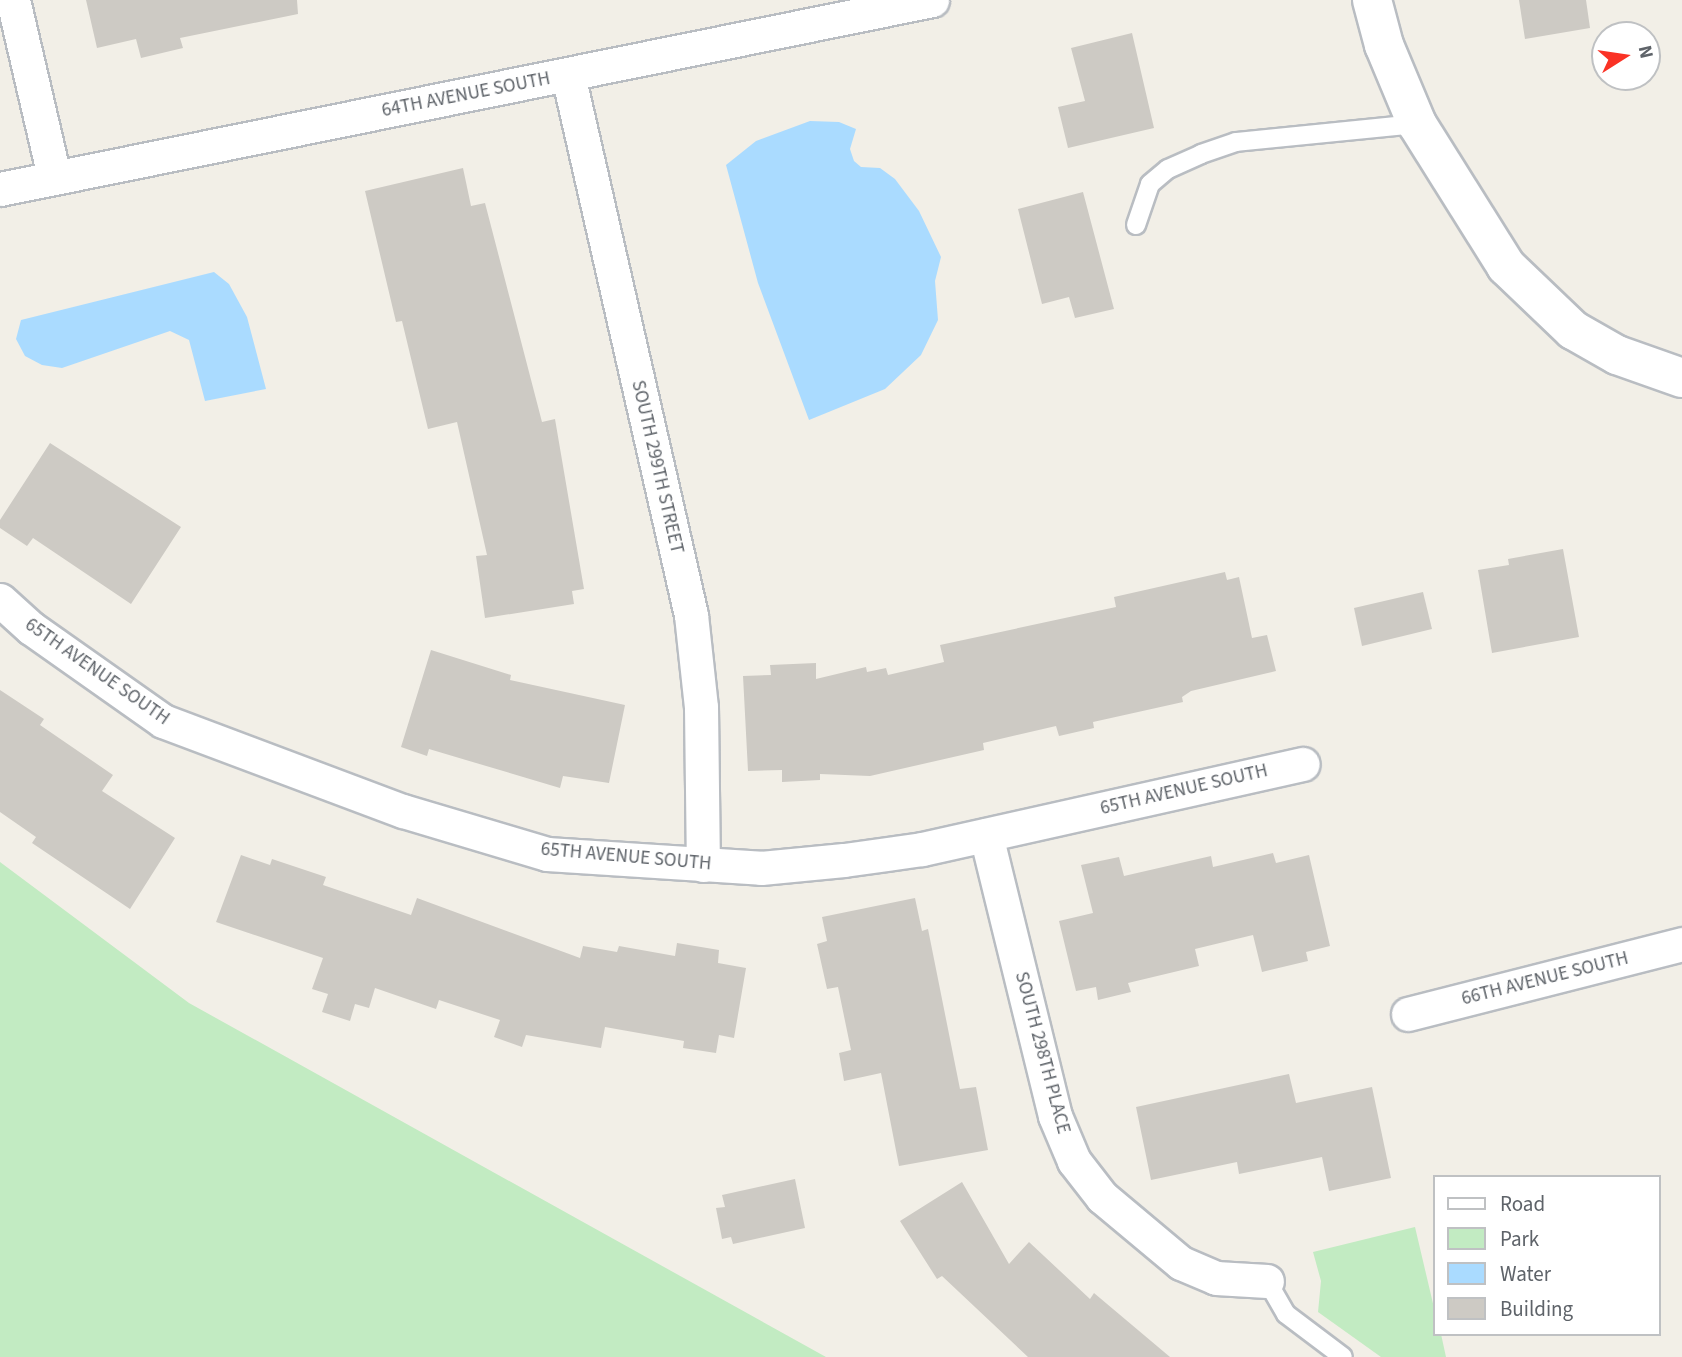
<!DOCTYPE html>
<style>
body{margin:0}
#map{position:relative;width:1682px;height:1357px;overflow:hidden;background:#f2efe7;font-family:"Source Sans 3",sans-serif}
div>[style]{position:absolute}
.green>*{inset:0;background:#c2ebc2}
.water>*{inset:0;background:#aadbff}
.building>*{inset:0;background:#cdcac4}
.roads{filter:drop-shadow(2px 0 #b9bdc2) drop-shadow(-2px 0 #b9bdc2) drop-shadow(0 2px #b9bdc2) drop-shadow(0 -2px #b9bdc2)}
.service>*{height:18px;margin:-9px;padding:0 9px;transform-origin:9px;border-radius:9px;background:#fff}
.minor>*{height:33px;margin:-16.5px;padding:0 16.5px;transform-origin:16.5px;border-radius:16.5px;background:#fff}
.tertiary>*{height:38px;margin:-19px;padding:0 19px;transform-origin:19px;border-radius:19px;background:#fff}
span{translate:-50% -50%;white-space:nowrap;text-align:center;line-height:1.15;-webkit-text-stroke:6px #fff;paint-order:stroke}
.street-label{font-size:19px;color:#5e6369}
.legend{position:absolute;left:1433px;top:1175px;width:228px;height:161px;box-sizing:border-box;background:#fff;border:2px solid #bfc1c3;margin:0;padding:9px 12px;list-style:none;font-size:21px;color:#5e6369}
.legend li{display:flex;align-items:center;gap:14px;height:35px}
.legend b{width:35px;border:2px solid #bfc1c3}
.north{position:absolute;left:1591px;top:21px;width:70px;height:70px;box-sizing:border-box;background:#fff;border:2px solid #bfc1c3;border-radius:50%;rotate:78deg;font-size:19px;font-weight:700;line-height:28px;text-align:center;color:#5e6369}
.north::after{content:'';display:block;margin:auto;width:24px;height:32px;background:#fa3225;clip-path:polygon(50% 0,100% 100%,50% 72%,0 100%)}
</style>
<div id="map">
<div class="green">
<i style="clip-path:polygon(0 862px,189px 1003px,826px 1357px,0 1357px)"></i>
<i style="clip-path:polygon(1415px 1227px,1435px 1312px,1435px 1334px,1441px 1334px,1446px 1357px,1381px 1357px,1318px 1312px,1321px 1281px,1313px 1252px)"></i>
</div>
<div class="water">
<i style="clip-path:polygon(810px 121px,839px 122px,856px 129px,850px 149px,854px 161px,861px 167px,880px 168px,895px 179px,919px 211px,941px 257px,935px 281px,938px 320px,921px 355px,885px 389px,809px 420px,758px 283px,726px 165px,756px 141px)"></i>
<i style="clip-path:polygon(214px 272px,229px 284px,247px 317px,266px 389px,205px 401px,189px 340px,170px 331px,62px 368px,42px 365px,25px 356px,16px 339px,21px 320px)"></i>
</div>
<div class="building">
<i style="clip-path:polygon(86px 0,297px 0,298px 14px,180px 38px,183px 48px,141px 58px,136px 39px,97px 48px)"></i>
<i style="clip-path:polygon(1519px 0,1586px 0,1590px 28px,1525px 39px)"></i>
<i style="clip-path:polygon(1132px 33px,1154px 128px,1068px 148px,1058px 107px,1085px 101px,1071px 48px)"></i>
<i style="clip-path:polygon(463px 168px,471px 206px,485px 203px,542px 422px,555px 419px,584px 589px,572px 591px,574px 604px,485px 618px,476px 556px,487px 555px,457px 422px,428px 429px,402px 321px,396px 322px,365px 191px)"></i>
<i style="clip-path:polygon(1083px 192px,1114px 309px,1075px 318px,1069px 297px,1042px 304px,1018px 209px)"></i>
<i style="clip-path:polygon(50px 443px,181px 527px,131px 604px,33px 538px,27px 546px,0 528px,0 520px)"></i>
<i style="clip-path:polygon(1563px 549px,1579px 637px,1492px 653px,1478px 570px,1509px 565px,1508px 559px)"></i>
<i style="clip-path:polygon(1225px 572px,1227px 580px,1239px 577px,1252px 638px,1267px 635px,1276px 671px,1191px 691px,1182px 697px,1183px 702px,1093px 722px,1094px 728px,1059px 736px,1056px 726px,983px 743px,984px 750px,870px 776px,820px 774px,820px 780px,782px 782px,782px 770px,748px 771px,743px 676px,771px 675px,770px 665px,816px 663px,816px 679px,866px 667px,867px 672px,886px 668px,888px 675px,944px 662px,940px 645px,1116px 607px,1114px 597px)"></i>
<i style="clip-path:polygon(1423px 592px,1432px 629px,1362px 646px,1354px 608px)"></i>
<i style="clip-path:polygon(431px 650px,511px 675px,510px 680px,625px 705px,609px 783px,563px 776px,560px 788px,429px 749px,427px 756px,401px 747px)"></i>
<i style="clip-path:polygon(0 690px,44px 719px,40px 725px,113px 775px,102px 791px,175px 838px,130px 909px,32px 843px,36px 837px,0 812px)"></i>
<i style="clip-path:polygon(1273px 853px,1276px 863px,1309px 855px,1330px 946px,1306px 952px,1308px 961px,1262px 972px,1253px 935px,1195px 949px,1199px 966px,1128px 983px,1131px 992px,1098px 1000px,1096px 987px,1076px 991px,1059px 921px,1093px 913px,1081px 865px,1119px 857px,1124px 876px,1211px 856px,1213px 867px)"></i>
<i style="clip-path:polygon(241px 855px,270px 865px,272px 859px,326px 877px,323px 885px,411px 915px,417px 898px,580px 958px,583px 946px,617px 952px,619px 946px,675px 956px,677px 943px,719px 950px,718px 963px,746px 968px,734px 1038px,719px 1035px,716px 1053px,683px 1048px,684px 1041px,605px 1027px,601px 1048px,526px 1035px,522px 1047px,494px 1037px,500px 1020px,439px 1000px,436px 1009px,375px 988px,369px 1008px,355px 1004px,350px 1021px,322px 1012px,328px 994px,312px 989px,323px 958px,216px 922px)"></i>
<i style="clip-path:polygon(915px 898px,922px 931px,928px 929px,960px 1089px,976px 1087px,988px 1150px,899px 1166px,881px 1073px,844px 1081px,839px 1053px,851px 1050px,838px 987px,827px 989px,817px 944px,827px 941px,822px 917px)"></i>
<i style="clip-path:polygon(1289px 1074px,1296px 1103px,1372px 1087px,1391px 1178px,1329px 1191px,1322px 1157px,1239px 1174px,1237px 1162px,1151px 1180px,1136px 1107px)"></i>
<i style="clip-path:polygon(795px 1179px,805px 1228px,733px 1244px,731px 1237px,722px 1239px,716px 1208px,725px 1207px,722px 1195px)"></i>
<i style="clip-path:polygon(962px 1182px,1009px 1264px,1029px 1242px,1090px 1299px,1094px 1293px,1170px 1357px,1028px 1357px,942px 1276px,937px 1279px,900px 1221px)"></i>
</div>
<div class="roads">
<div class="service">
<i style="left:1136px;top:225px;width:43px;rotate:-71.1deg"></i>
<i style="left:1150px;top:184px;width:23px;rotate:-40deg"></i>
<i style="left:1168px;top:169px;width:36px;rotate:-24deg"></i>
<i style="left:1201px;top:154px;width:37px;rotate:-19deg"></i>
<i style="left:1236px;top:142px;width:182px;rotate:-5.7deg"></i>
<i style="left:1267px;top:1281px;width:38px;rotate:60deg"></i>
<i style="left:1286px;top:1314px;width:71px;rotate:37deg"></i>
</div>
<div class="minor">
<i style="left:13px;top:0;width:181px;rotate:76.9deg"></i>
<i style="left:568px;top:75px;width:554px;rotate:77.17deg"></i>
<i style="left:691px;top:615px;width:93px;rotate:83.8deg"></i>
<i style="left:701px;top:707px;width:158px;rotate:89.3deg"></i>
<i style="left:0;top:189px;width:951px;rotate:-11.46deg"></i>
<i style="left:0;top:600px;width:42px;rotate:42.1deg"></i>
<i style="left:31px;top:628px;width:161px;rotate:35.2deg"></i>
<i style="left:163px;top:721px;width:256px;rotate:20.6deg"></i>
<i style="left:403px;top:811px;width:150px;rotate:16.6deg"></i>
<i style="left:547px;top:854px;width:214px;rotate:3.7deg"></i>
<i style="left:761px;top:868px;width:83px;rotate:-5.5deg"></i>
<i style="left:844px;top:860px;width:79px;rotate:-8deg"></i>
<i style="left:922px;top:849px;width:390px;rotate:-12.6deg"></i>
<i style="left:986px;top:835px;width:289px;rotate:76.2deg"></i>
<i style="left:1055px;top:1116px;width:49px;rotate:67.1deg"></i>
<i style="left:1074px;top:1161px;width:46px;rotate:52.1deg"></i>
<i style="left:1102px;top:1197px;width:103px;rotate:39.9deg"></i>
<i style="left:1181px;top:1263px;width:38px;rotate:23deg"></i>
<i style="left:1216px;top:1278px;width:51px;rotate:3.4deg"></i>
<i style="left:1408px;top:1014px;width:283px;rotate:-14.3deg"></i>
</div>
<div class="tertiary">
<i style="left:1372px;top:0;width:47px;rotate:75.1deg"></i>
<i style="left:1384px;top:45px;width:86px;rotate:67.3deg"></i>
<i style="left:1417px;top:124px;width:168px;rotate:57.9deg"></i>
<i style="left:1506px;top:266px;width:93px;rotate:43.7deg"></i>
<i style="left:1573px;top:330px;width:51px;rotate:29.6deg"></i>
<i style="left:1617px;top:355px;width:69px;rotate:19.5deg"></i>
</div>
</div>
<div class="street-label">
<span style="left:466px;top:95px;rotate:-11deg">64TH AVENUE SOUTH</span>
<span style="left:657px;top:467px;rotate:77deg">SOUTH 299TH STREET</span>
<span style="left:97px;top:672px;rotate:35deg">65TH AVENUE SOUTH</span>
<span style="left:1184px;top:790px;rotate:-13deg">65TH AVENUE SOUTH</span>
<span style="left:626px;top:857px;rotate:5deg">65TH AVENUE SOUTH</span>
<span style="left:1545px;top:979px;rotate:-14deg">66TH AVENUE SOUTH</span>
<span style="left:1042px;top:1053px;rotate:75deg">SOUTH 298TH PLACE</span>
</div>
<ul class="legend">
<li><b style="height:9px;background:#fff"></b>Road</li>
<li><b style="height:19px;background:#c2ebc2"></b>Park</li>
<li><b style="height:19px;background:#aadbff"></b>Water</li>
<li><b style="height:19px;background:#cdcac4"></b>Building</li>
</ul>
<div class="north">N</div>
</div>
